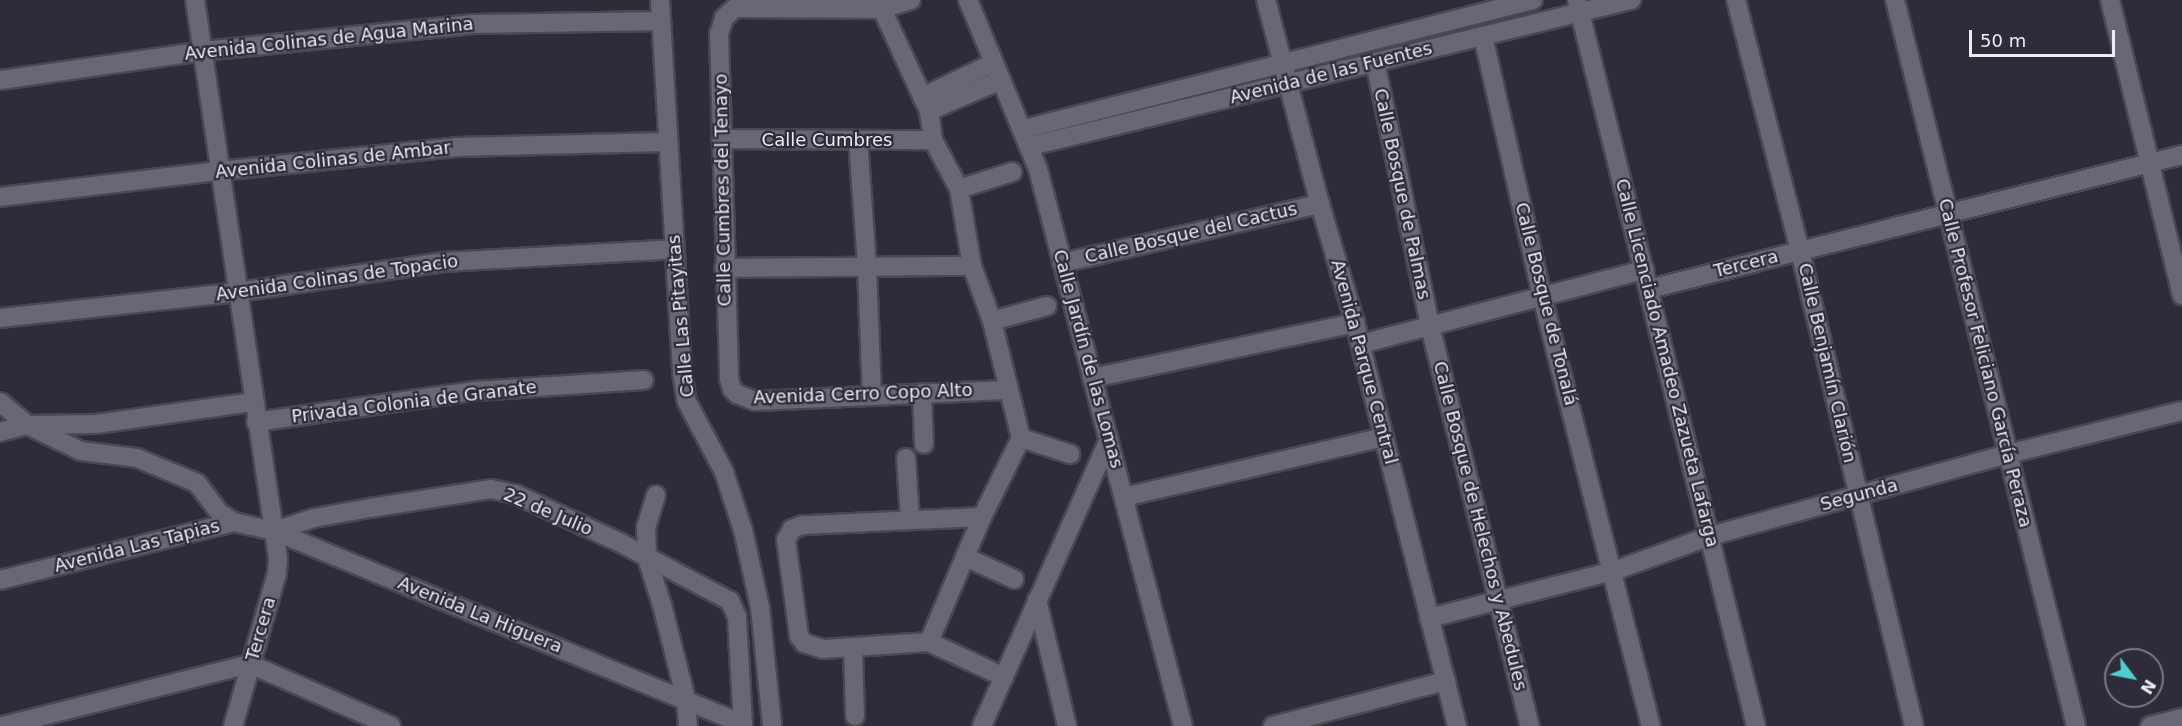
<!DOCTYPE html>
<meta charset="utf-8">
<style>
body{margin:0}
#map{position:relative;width:2182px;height:726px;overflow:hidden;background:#2f2c39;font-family:"DejaVu Sans",sans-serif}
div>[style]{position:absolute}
.roads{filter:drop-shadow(2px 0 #4a4753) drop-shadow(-2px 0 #4a4753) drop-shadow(0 2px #4a4753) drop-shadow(0 -2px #4a4753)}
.minor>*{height:18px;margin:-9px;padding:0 9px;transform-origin:9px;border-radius:9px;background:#696675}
span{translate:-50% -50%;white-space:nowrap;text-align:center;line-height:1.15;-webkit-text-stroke:4.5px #2f2c39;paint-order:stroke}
.street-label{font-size:18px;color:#eceaf3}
.north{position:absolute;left:2104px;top:648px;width:60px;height:60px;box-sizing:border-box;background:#2f2c39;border:2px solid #7b7883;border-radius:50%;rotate:122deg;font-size:16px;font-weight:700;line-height:24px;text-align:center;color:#eceaf3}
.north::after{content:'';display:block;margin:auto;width:21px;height:27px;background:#51ccd1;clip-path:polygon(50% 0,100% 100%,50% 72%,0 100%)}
.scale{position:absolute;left:1969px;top:30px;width:146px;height:27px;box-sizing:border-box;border:3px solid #eceaf3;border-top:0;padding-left:8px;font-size:18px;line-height:21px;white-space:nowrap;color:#eceaf3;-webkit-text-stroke:4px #2f2c39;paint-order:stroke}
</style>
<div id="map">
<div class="roads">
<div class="minor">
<i style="left:195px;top:0;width:564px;rotate:81.54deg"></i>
<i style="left:278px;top:558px;width:15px;rotate:94deg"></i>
<i style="left:277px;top:573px;width:159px;rotate:106deg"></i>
<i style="left:660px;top:0;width:373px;rotate:86.6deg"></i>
<i style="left:682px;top:372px;width:30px;rotate:81deg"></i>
<i style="left:687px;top:402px;width:79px;rotate:62.1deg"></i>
<i style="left:724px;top:472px;width:61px;rotate:71.9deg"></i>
<i style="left:743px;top:530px;width:79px;rotate:77.6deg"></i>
<i style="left:760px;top:607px;width:120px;rotate:84.2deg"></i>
<i style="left:911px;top:0;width:30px;rotate:163deg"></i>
<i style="left:882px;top:9px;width:147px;rotate:-179.6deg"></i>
<i style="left:735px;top:8px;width:15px;rotate:138deg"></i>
<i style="left:724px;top:18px;width:17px;rotate:107deg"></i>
<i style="left:719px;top:34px;width:345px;rotate:88.3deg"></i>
<i style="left:729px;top:379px;width:10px;rotate:73deg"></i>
<i style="left:732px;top:389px;width:7px;rotate:45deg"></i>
<i style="left:737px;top:394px;width:19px;rotate:21deg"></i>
<i style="left:755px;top:401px;width:253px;rotate:-2.5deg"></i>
<i style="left:968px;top:0;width:183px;rotate:67.5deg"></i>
<i style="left:1038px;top:169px;width:576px;rotate:75.41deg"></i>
<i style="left:1266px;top:0;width:211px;rotate:75.2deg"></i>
<i style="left:1320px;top:204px;width:124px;rotate:73.6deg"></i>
<i style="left:1355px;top:323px;width:416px;rotate:75.8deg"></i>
<i style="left:1577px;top:0;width:748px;rotate:76.15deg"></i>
<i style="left:1736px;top:0;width:259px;rotate:75.7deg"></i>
<i style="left:1800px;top:251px;width:488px;rotate:76.5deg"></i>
<i style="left:1895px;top:0;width:748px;rotate:76deg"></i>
<i style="left:2110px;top:0;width:304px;rotate:76.3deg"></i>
<i style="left:882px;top:9px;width:112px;rotate:65.3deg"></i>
<i style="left:929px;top:111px;width:29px;rotate:82deg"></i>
<i style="left:933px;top:140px;width:55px;rotate:62deg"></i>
<i style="left:959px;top:189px;width:78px;rotate:80.4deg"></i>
<i style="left:972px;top:266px;width:59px;rotate:70deg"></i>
<i style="left:992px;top:321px;width:121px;rotate:76.1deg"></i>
<i style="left:1021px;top:438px;width:88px;rotate:116.3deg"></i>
<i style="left:982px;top:517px;width:136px;rotate:113deg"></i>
<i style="left:1483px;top:36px;width:267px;rotate:77.2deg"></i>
<i style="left:1542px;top:296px;width:444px;rotate:75.8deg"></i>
<i style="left:1375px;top:62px;width:270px;rotate:78.2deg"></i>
<i style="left:1430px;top:326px;width:412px;rotate:76deg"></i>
<i style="left:0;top:80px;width:205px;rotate:-8.1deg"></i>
<i style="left:203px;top:51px;width:272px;rotate:-5.7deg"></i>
<i style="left:474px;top:24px;width:187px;rotate:-0.9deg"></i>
<i style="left:922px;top:97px;width:79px;rotate:-25.6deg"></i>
<i style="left:929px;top:111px;width:78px;rotate:-23.3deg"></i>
<i style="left:1024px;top:129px;width:525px;rotate:-14.22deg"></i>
<i style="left:721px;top:139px;width:212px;rotate:0.3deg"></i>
<i style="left:858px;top:140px;width:127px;rotate:85.9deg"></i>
<i style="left:867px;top:267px;width:128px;rotate:87.8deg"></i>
<i style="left:1031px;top:146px;width:618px;rotate:-13.68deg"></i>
<i style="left:959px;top:189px;width:56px;rotate:-17.8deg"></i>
<i style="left:0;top:197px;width:220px;rotate:-6.8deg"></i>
<i style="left:218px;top:171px;width:240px;rotate:-5.7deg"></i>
<i style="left:457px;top:147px;width:209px;rotate:-1.4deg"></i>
<i style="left:1062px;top:263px;width:265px;rotate:-12.9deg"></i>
<i style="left:724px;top:268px;width:248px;rotate:-0.5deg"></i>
<i style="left:1649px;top:289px;width:550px;rotate:-14.11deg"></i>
<i style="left:0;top:318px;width:239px;rotate:-6.2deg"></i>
<i style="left:238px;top:292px;width:208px;rotate:-8.3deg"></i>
<i style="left:444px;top:262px;width:230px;rotate:-3.2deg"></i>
<i style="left:992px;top:321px;width:57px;rotate:-15.3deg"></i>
<i style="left:1361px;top:344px;width:293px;rotate:-14.7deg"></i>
<i style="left:1092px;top:378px;width:269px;rotate:-11.8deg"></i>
<i style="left:922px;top:393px;width:51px;rotate:87.8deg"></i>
<i style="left:0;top:402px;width:35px;rotate:40deg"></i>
<i style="left:27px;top:425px;width:60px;rotate:25.7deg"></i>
<i style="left:81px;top:451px;width:56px;rotate:7.1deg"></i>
<i style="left:137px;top:458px;width:65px;rotate:22.6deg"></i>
<i style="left:197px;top:483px;width:38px;rotate:53deg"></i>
<i style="left:220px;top:513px;width:17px;rotate:33deg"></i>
<i style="left:256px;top:422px;width:221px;rotate:-8.1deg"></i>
<i style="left:475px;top:391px;width:169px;rotate:-3.7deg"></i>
<i style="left:0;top:432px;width:28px;rotate:-15deg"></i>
<i style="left:27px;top:425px;width:69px;rotate:-0.8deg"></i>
<i style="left:96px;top:424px;width:159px;rotate:-8deg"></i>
<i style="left:1021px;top:438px;width:52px;rotate:18.1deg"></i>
<i style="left:906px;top:458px;width:61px;rotate:86.2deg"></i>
<i style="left:656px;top:495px;width:34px;rotate:107deg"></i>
<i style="left:646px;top:527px;width:31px;rotate:88deg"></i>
<i style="left:647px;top:558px;width:49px;rotate:72.3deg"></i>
<i style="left:662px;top:605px;width:97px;rotate:75.7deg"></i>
<i style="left:686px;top:699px;width:27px;rotate:86deg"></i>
<i style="left:1124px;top:497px;width:267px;rotate:-13deg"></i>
<i style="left:982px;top:517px;width:179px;rotate:177.4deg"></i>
<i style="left:803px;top:525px;width:12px;rotate:160deg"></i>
<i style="left:792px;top:529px;width:13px;rotate:119deg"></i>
<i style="left:786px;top:540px;width:97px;rotate:82.3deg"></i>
<i style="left:799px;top:636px;width:9px;rotate:54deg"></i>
<i style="left:804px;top:643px;width:20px;rotate:18deg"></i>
<i style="left:823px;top:649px;width:106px;rotate:-3.8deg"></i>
<i style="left:929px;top:642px;width:83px;rotate:25deg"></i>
<i style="left:274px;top:531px;width:42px;rotate:-18deg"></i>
<i style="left:314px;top:518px;width:57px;rotate:-10.1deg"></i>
<i style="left:370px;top:508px;width:122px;rotate:-8.9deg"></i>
<i style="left:491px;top:489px;width:25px;rotate:12deg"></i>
<i style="left:515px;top:494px;width:115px;rotate:24.8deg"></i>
<i style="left:619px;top:542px;width:126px;rotate:28deg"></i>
<i style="left:730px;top:601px;width:17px;rotate:66deg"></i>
<i style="left:737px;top:617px;width:109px;rotate:86.8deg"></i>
<i style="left:965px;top:557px;width:54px;rotate:24.2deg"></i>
<i style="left:0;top:580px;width:241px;rotate:-13.9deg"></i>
<i style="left:234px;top:522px;width:41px;rotate:12.7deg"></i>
<i style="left:274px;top:531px;width:507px;rotate:22.37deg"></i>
<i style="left:1037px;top:600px;width:130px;rotate:76.6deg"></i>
<i style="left:1429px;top:618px;width:191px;rotate:-14.3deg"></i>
<i style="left:1614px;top:571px;width:102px;rotate:-20deg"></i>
<i style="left:1710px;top:536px;width:309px;rotate:-15.4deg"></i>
<i style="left:2008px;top:454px;width:179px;rotate:-13.9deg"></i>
<i style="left:853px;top:649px;width:67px;rotate:88.3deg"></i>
<i style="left:3px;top:726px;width:255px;rotate:-14.1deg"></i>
<i style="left:250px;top:664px;width:154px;rotate:23.7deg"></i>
<i style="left:982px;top:726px;width:313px;rotate:-66.1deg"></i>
<i style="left:1273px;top:726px;width:179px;rotate:-14.6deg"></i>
<i style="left:2150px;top:726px;width:33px;rotate:-14deg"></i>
</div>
</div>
<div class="street-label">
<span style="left:329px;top:39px;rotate:-6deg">Avenida Colinas de Agua Marina</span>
<span style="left:1331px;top:73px;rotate:-14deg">Avenida de las Fuentes</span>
<span style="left:827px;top:140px">Calle Cumbres</span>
<span style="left:333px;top:160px;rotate:-6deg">Avenida Colinas de Ambar</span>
<span style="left:723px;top:190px;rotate:-91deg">Calle Cumbres del Tenayo</span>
<span style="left:1402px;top:194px;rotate:78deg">Calle Bosque de Palmas</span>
<span style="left:1191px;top:233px;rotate:-13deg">Calle Bosque del Cactus</span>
<span style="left:1746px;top:264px;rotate:-14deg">Tercera</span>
<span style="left:337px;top:278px;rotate:-8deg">Avenida Colinas de Topacio</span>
<span style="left:1546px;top:304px;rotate:76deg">Calle Bosque de Tonalá</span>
<span style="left:681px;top:316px;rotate:-95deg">Calle Las Pitayitas</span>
<span style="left:1088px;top:359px;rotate:75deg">Calle Jardín de las Lomas</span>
<span style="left:1364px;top:362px;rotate:75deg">Avenida Parque Central</span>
<span style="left:1667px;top:363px;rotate:76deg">Calle Licenciado Amadeo Zazueta Lafarga</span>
<span style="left:1827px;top:363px;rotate:77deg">Calle Benjamín Clarión</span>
<span style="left:1985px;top:363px;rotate:76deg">Calle Profesor Feliciano García Peraza</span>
<span style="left:863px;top:394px;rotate:-2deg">Avenida Cerro Copo Alto</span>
<span style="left:414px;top:402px;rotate:-7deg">Privada Colonia de Granate</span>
<span style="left:1859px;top:495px;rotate:-15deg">Segunda</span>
<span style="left:548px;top:512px;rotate:23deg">22 de Julio</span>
<span style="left:1480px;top:526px;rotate:76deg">Calle Bosque de Helechos y Abedules</span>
<span style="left:137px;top:546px;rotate:-14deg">Avenida Las Tapias</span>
<span style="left:480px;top:615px;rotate:22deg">Avenida La Higuera</span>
<span style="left:261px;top:629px;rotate:-74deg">Tercera</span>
</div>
<div class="north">N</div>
<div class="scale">50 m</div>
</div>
